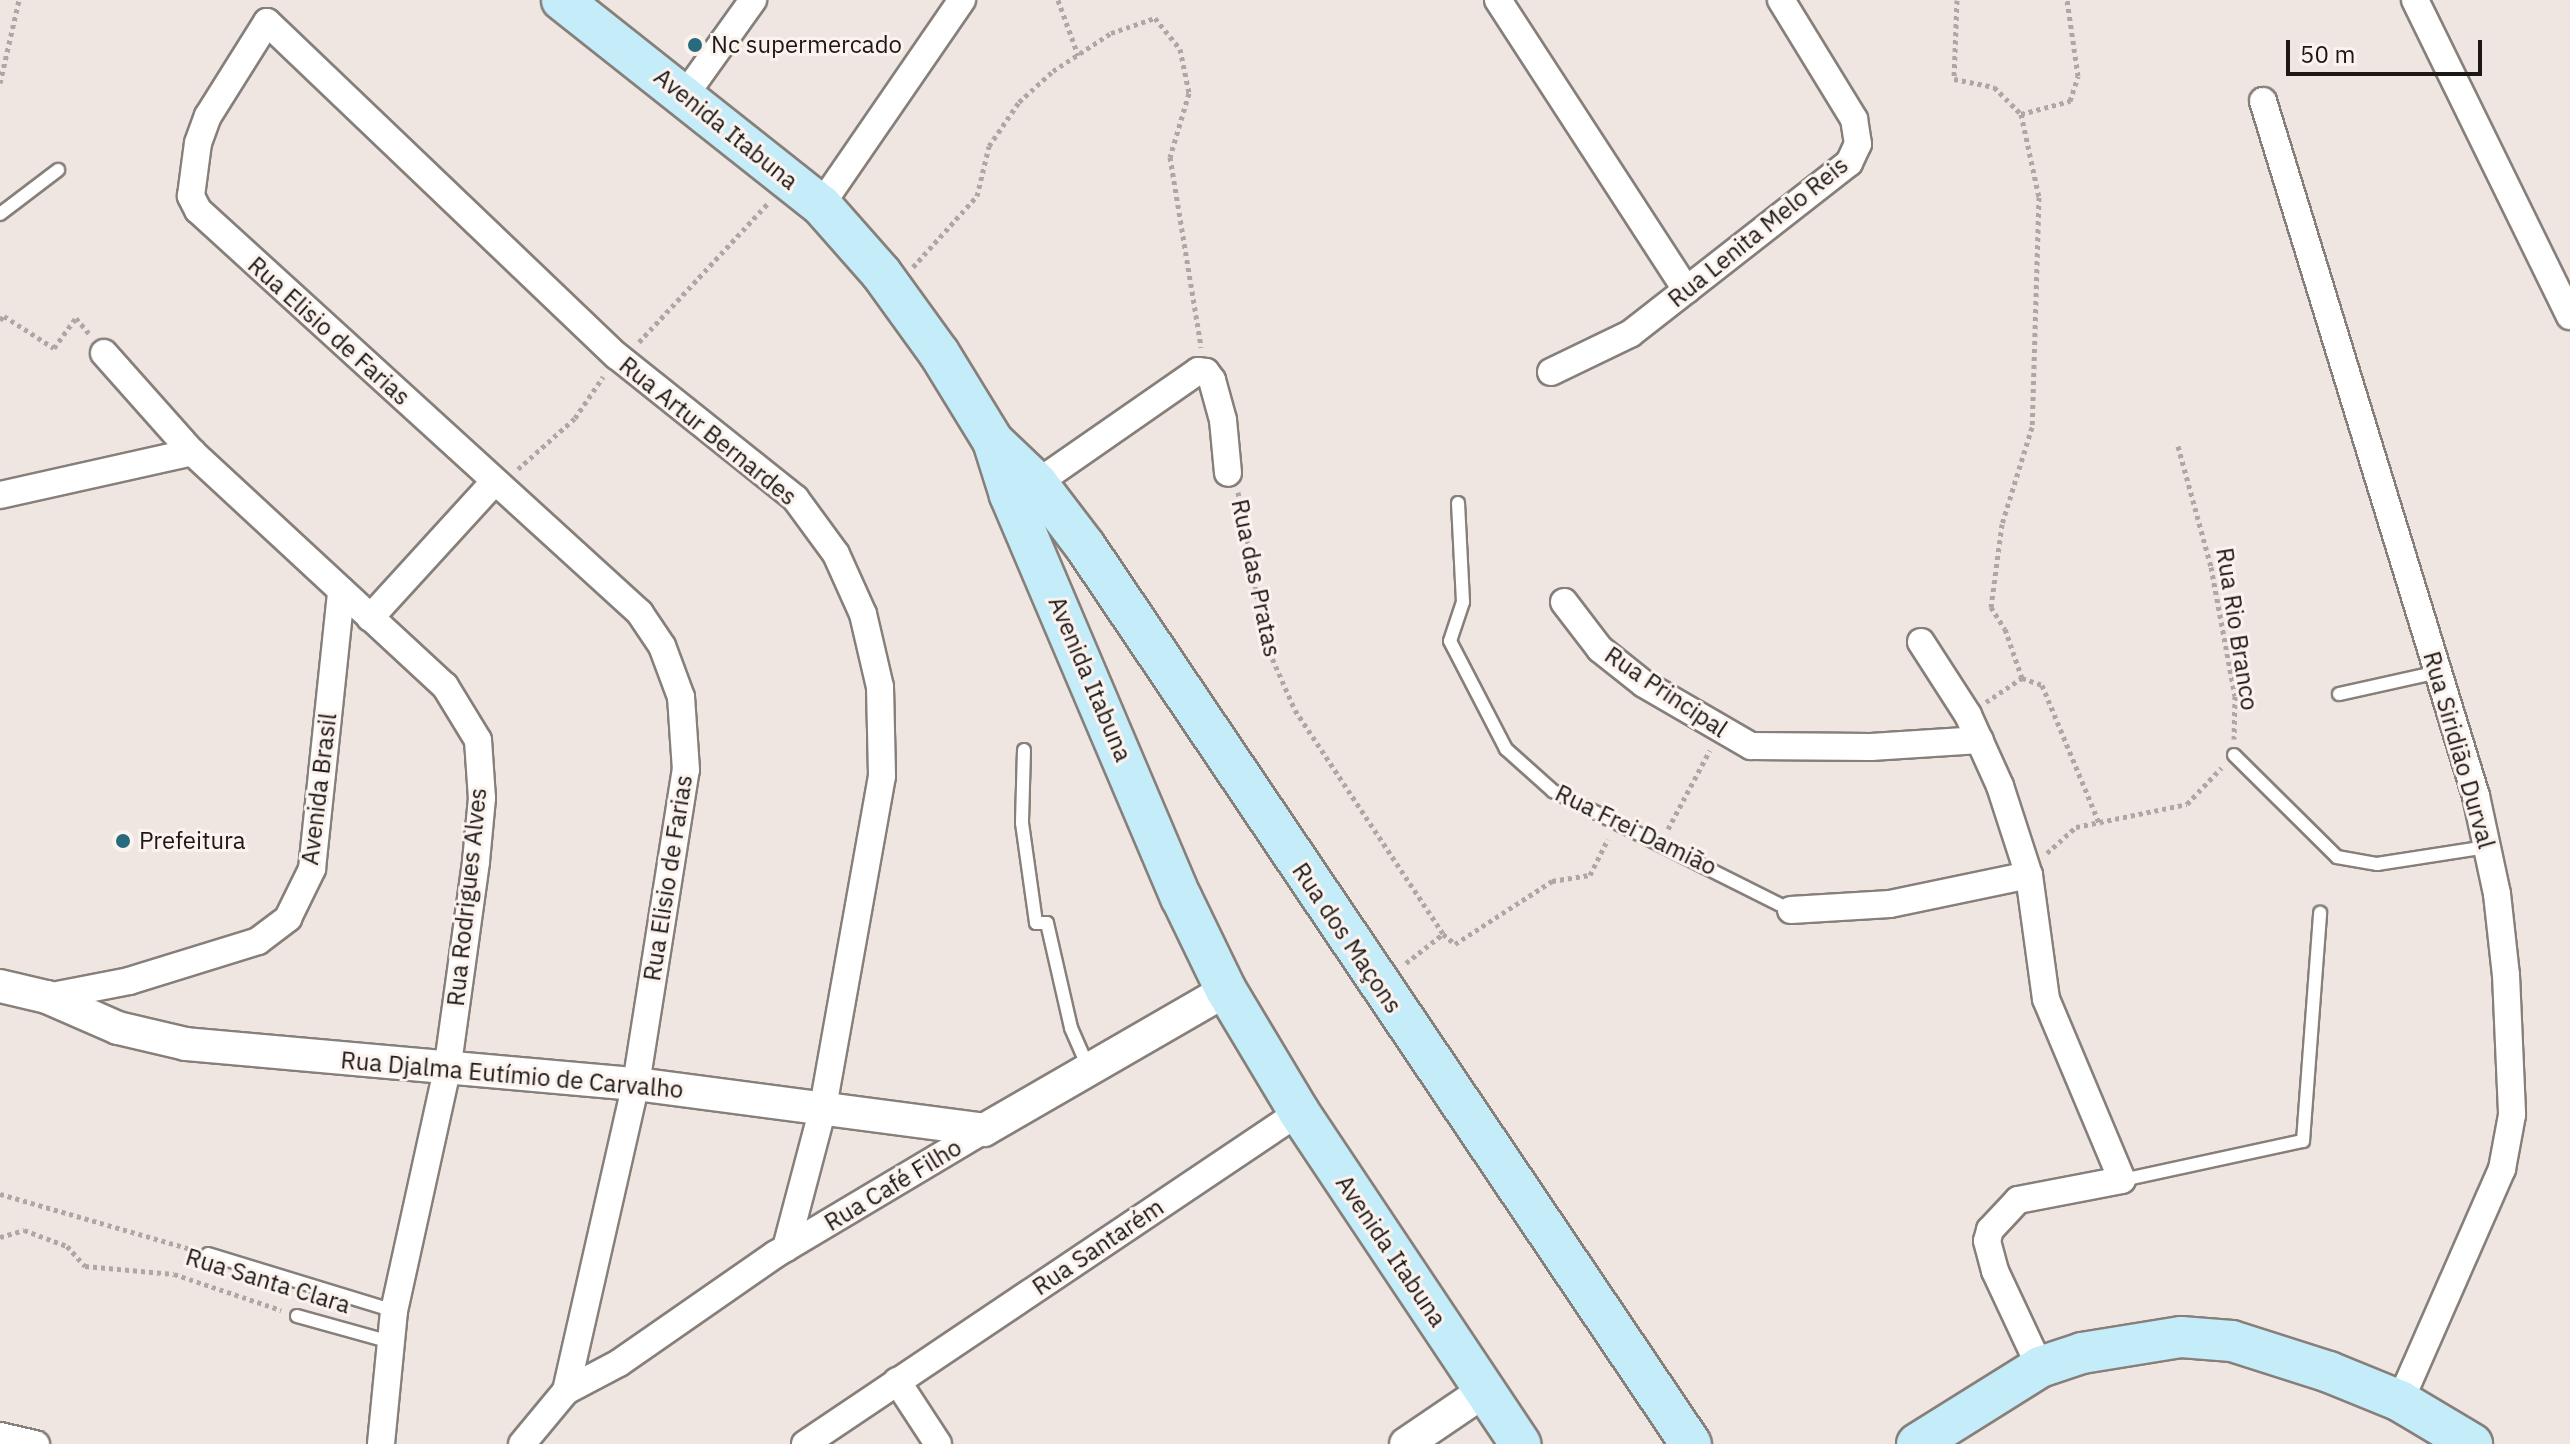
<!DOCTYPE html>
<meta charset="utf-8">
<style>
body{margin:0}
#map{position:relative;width:2570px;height:1444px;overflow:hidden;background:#efe6e1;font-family:"IBM Plex Sans",sans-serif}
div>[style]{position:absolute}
.path>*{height:5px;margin-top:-2.5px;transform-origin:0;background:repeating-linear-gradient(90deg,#aea7a3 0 4px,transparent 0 8px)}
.roads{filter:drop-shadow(2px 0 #867f7a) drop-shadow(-2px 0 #867f7a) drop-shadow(0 2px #867f7a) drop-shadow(0 -2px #867f7a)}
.service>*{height:12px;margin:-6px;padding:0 6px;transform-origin:6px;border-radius:6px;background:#fff}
.minor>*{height:26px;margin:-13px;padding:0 13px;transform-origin:13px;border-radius:13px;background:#fff}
.tertiary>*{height:32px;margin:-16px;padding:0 16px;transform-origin:16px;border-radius:16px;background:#fff}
.primary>*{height:40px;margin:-20px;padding:0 20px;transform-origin:20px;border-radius:20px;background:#c5ecf9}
.dots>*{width:22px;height:22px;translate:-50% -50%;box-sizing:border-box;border:4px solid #fcf3ee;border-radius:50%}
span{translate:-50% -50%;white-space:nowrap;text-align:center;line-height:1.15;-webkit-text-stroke:6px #fcf3ee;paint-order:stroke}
.poi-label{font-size:24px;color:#1b1816}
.left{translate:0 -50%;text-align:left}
.street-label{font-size:24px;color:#1b1816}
.scale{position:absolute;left:2286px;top:40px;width:196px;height:36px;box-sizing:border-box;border:4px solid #1b1816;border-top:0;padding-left:10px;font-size:24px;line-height:28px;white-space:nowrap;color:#1b1816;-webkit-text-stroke:6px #fcf3ee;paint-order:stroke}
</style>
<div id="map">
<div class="path">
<i style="left:1058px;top:0;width:59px;rotate:70deg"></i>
<i style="left:1957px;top:0;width:79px;rotate:92.2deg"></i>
<i style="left:1954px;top:79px;width:41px;rotate:11.3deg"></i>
<i style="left:1994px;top:87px;width:38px;rotate:45deg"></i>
<i style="left:2021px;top:114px;width:85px;rotate:77.8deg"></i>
<i style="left:2039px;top:197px;width:230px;rotate:91.7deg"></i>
<i style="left:2032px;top:427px;width:102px;rotate:107.2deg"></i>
<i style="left:2002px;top:524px;width:84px;rotate:97.5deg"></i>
<i style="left:1991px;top:607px;width:26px;rotate:58deg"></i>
<i style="left:2005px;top:629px;width:52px;rotate:70.9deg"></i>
<i style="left:2022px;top:678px;width:21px;rotate:19deg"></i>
<i style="left:2042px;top:685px;width:152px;rotate:67.5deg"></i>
<i style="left:0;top:83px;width:85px;rotate:-77.1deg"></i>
<i style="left:2021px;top:114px;width:51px;rotate:-14.9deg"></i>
<i style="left:2070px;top:101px;width:26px;rotate:-72deg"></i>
<i style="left:2078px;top:76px;width:77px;rotate:-98.2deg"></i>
<i style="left:913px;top:267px;width:96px;rotate:-48deg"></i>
<i style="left:977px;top:196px;width:51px;rotate:-76.5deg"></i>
<i style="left:989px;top:146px;width:53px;rotate:-55.7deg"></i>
<i style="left:1019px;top:102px;width:46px;rotate:-42.4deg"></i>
<i style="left:1053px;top:71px;width:69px;rotate:-33.2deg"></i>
<i style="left:1111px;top:33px;width:46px;rotate:-18.8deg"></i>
<i style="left:1155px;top:18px;width:40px;rotate:51deg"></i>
<i style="left:1180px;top:49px;width:45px;rotate:78.4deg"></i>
<i style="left:1189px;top:93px;width:67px;rotate:106.5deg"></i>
<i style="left:1170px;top:157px;width:193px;rotate:80.7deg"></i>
<i style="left:0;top:320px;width:6px;rotate:-45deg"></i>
<i style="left:4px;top:316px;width:59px;rotate:32.6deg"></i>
<i style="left:54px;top:348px;width:37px;rotate:-54deg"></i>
<i style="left:76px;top:318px;width:23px;rotate:50deg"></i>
<i style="left:639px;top:342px;width:190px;rotate:-47.1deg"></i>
<i style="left:2178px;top:446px;width:125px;rotate:74.7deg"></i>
<i style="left:2211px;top:567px;width:131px;rotate:79.5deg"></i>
<i style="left:2235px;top:696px;width:43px;rotate:91.3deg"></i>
<i style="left:518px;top:469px;width:76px;rotate:-41.8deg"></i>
<i style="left:575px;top:418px;width:50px;rotate:-55.7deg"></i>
<i style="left:1238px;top:492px;width:155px;rotate:79.6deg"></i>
<i style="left:1266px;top:644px;width:72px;rotate:66.3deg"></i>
<i style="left:1295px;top:710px;width:268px;rotate:56.5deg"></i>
<i style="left:1443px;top:934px;width:16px;rotate:40deg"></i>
<i style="left:1455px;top:944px;width:116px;rotate:-33deg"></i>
<i style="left:1552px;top:881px;width:38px;rotate:-9deg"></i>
<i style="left:1590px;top:875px;width:40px;rotate:-63.4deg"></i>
<i style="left:1986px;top:702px;width:43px;rotate:-33.7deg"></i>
<i style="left:1668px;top:829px;width:89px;rotate:-62deg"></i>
<i style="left:2047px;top:853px;width:39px;rotate:-42deg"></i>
<i style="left:2076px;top:827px;width:113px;rotate:-11.7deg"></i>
<i style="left:2187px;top:804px;width:50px;rotate:-46.6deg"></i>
<i style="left:1406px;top:963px;width:47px;rotate:-38.1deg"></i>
<i style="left:0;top:1194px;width:199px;rotate:16.1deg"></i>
<i style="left:0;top:1237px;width:25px;rotate:-16deg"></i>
<i style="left:24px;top:1230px;width:46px;rotate:20.4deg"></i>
<i style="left:67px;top:1246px;width:27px;rotate:48deg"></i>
<i style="left:85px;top:1266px;width:89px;rotate:5.1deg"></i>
<i style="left:174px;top:1274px;width:113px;rotate:18.6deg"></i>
</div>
<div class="roads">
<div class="service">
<i style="left:0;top:214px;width:73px;rotate:-37.2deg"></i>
<i style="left:1458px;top:503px;width:99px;rotate:87.1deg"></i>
<i style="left:1463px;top:602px;width:41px;rotate:108.4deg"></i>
<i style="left:1450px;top:641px;width:122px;rotate:62.6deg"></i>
<i style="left:1506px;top:749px;width:63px;rotate:41.8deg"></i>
<i style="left:1553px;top:791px;width:266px;rotate:26.6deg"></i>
<i style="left:2339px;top:694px;width:101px;rotate:-12.5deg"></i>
<i style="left:1024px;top:750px;width:73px;rotate:91.6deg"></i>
<i style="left:1022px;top:823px;width:101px;rotate:82deg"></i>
<i style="left:1036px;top:923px;width:11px"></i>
<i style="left:1047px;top:923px;width:108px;rotate:77.1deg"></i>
<i style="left:1071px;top:1028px;width:43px;rotate:66.4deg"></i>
<i style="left:2234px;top:755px;width:145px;rotate:44.7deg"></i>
<i style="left:2337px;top:857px;width:41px;rotate:9.9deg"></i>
<i style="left:2377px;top:864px;width:111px;rotate:-8.8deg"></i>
<i style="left:2122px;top:1180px;width:185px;rotate:-12.2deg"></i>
<i style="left:2303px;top:1141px;width:229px;rotate:-85.7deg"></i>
<i style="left:208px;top:1254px;width:195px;rotate:17deg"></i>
<i style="left:297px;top:1316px;width:98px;rotate:15.5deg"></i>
</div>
<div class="minor">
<i style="left:1498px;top:0;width:346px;rotate:57deg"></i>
<i style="left:2415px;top:0;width:352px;rotate:63.9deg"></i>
<i style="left:685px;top:95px;width:117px;rotate:-54.4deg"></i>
<i style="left:2263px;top:101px;width:727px;rotate:72.96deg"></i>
<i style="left:2476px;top:796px;width:100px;rotate:77.9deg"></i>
<i style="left:2497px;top:894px;width:81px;rotate:83.7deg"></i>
<i style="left:2506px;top:975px;width:140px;rotate:87.5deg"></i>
<i style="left:2512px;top:1115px;width:55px;rotate:100.5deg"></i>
<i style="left:2502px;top:1169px;width:253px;rotate:113.7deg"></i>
<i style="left:821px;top:205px;width:249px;rotate:-55.5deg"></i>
<i style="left:104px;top:353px;width:132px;rotate:48.4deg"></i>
<i style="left:192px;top:452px;width:345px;rotate:42.8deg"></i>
<i style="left:445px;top:686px;width:63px;rotate:58.6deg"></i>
<i style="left:478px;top:740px;width:58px;rotate:86.1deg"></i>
<i style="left:482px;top:798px;width:64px;rotate:95.4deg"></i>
<i style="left:476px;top:862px;width:210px;rotate:97.9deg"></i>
<i style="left:447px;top:1070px;width:247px;rotate:102.4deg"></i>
<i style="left:394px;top:1311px;width:134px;rotate:95.6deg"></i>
<i style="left:1551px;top:372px;width:88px;rotate:-25.7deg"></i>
<i style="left:1630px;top:334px;width:278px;rotate:-38deg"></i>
<i style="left:1849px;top:163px;width:21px;rotate:-65deg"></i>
<i style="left:1858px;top:144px;width:25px;rotate:-99deg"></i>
<i style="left:1854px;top:119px;width:140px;rotate:-121.5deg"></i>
<i style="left:1037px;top:483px;width:196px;rotate:-34.8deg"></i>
<i style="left:1198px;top:371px;width:8px;rotate:7deg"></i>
<i style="left:1206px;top:372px;width:10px;rotate:53deg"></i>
<i style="left:1212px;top:380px;width:41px;rotate:74.6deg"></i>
<i style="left:1223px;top:420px;width:53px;rotate:84.6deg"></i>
<i style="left:0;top:495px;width:197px;rotate:-12.6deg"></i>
<i style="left:1564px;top:602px;width:59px;rotate:52.5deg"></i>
<i style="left:1600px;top:649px;width:56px;rotate:38.5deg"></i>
<i style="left:1644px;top:684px;width:124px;rotate:30.1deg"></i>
<i style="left:1751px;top:746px;width:120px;rotate:0.5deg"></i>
<i style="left:1871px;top:747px;width:109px;rotate:-3.7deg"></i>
<i style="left:370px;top:618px;width:185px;rotate:-47.6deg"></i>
<i style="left:1921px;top:642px;width:87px;rotate:57.2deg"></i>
<i style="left:1968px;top:715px;width:78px;rotate:65.7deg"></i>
<i style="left:2000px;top:786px;width:94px;rotate:72deg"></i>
<i style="left:2029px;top:875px;width:125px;rotate:82.2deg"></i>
<i style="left:2046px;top:999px;width:196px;rotate:67.2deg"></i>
<i style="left:2122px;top:1180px;width:106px;rotate:169.1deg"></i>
<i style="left:2018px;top:1200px;width:41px;rotate:133deg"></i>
<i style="left:1990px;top:1230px;width:11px;rotate:105deg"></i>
<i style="left:1987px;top:1241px;width:31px;rotate:75deg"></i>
<i style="left:1995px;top:1271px;width:106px;rotate:64.9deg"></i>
<i style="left:1791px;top:910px;width:99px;rotate:-3.5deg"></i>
<i style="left:1890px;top:904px;width:142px;rotate:-11.8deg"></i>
<i style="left:47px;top:997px;width:84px;rotate:-11deg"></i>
<i style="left:129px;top:981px;width:135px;rotate:-17.2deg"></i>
<i style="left:258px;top:941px;width:38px;rotate:-37deg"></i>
<i style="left:288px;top:918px;width:55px;rotate:-63.9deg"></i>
<i style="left:312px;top:869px;width:280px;rotate:-84deg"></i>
<i style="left:897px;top:1381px;width:75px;rotate:56.9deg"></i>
<i style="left:566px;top:1391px;width:60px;rotate:-27.8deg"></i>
<i style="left:619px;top:1363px;width:191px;rotate:-34.8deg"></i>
<i style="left:776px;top:1254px;width:242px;rotate:-30.8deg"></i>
<i style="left:0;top:1436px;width:37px;rotate:13deg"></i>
<i style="left:522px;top:1444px;width:69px;rotate:-50.3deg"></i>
<i style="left:566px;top:1391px;width:315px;rotate:-77.2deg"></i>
<i style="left:636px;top:1084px;width:318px;rotate:-81deg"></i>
<i style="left:686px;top:770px;width:73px;rotate:-93.9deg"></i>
<i style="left:681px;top:697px;width:54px;rotate:-110.4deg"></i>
<i style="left:662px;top:646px;width:40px;rotate:-124deg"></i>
<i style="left:640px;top:613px;width:598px;rotate:-137.64deg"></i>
<i style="left:198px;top:210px;width:16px;rotate:-117deg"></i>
<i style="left:191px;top:196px;width:53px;rotate:-82.5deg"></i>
<i style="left:198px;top:143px;width:29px;rotate:-70deg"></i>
<i style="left:208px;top:116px;width:111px;rotate:-57.9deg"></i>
<i style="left:267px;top:22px;width:484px;rotate:43.7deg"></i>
<i style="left:617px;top:356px;width:228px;rotate:38.6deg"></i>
<i style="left:795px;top:498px;width:69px;rotate:53.8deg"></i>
<i style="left:836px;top:554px;width:66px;rotate:65.8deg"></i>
<i style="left:863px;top:614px;width:75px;rotate:76.9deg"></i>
<i style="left:880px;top:687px;width:89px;rotate:88.7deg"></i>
<i style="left:882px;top:776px;width:337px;rotate:100.1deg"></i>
<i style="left:823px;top:1108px;width:145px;rotate:104.8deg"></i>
<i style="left:805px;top:1444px;width:595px;rotate:-33.9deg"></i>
</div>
<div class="tertiary">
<i style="left:0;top:986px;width:48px;rotate:13.2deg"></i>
<i style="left:47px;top:997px;width:77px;rotate:23.6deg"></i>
<i style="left:118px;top:1028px;width:70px;rotate:13.2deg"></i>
<i style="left:186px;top:1044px;width:452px;rotate:5.1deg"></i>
<i style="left:636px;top:1084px;width:351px;rotate:7.5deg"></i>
<i style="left:984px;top:1130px;width:280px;rotate:-30deg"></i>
<i style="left:1406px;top:1444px;width:94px;rotate:-34.2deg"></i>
</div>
<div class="primary">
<i style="left:562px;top:0;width:330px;rotate:38.4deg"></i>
<i style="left:821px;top:205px;width:91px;rotate:48.6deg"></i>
<i style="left:881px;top:273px;width:99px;rotate:54.1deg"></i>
<i style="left:939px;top:353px;width:103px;rotate:58.5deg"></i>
<i style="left:993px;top:441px;width:57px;rotate:72.5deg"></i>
<i style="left:1010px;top:495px;width:437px;rotate:67deg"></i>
<i style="left:1181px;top:897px;width:103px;rotate:64.2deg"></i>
<i style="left:1226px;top:990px;width:142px;rotate:59.1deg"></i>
<i style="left:1299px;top:1112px;width:399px;rotate:56.3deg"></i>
<i style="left:996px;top:444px;width:57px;rotate:43.6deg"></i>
<i style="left:1037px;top:483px;width:79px;rotate:52.7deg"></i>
<i style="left:1085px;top:546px;width:1083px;rotate:55.99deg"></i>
<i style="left:1917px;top:1444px;width:145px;rotate:-32deg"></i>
<i style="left:2040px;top:1367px;width:44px;rotate:-18.4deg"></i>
<i style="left:2082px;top:1353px;width:100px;rotate:-9.2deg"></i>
<i style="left:2181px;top:1337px;width:51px;rotate:4.5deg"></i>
<i style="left:2232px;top:1341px;width:102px;rotate:17.7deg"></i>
<i style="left:2329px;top:1372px;width:77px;rotate:22.2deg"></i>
<i style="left:2400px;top:1401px;width:84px;rotate:30.8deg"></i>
</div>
</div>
<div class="dots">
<i style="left:695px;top:45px;background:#296b7e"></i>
<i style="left:123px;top:841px;background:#296b7e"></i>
</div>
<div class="poi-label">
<span class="left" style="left:711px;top:45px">Nc supermercado</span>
<span class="left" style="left:139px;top:841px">Prefeitura</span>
</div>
<div class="street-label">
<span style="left:726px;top:129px;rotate:39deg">Avenida Itabuna</span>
<span style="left:1758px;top:232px;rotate:-39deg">Rua Lenita Melo Reis</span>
<span style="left:329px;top:331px;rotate:42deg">Rua Elisio de Farias</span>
<span style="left:708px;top:431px;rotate:39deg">Rua Artur Bernardes</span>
<span style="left:1256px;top:578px;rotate:78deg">Rua das Pratas</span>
<span style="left:2237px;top:629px;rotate:81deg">Rua Rio Branco</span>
<span style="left:1090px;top:679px;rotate:67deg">Avenida Itabuna</span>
<span style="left:1666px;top:692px;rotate:34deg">Rua Principal</span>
<span style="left:2459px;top:750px;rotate:74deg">Rua Siridião Durval</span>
<span style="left:319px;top:789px;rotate:-83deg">Avenida Brasil</span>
<span style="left:1636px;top:830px;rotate:26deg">Rua Frei Damião</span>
<span style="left:668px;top:878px;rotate:-81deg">Rua Elisio de Farias</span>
<span style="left:467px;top:897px;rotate:-84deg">Rua Rodrigues Alves</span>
<span style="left:1347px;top:938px;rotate:56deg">Rua dos Maçons</span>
<span style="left:512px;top:1075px;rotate:5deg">Rua Djalma Eutímio de Carvalho</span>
<span style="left:893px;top:1185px;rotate:-31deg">Rua Café Filho</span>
<span style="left:1098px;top:1247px;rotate:-34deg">Rua Santarém</span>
<span style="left:1391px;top:1251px;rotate:56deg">Avenida Itabuna</span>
<span style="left:268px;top:1281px;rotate:17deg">Rua Santa Clara</span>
</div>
<div class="scale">50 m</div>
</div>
